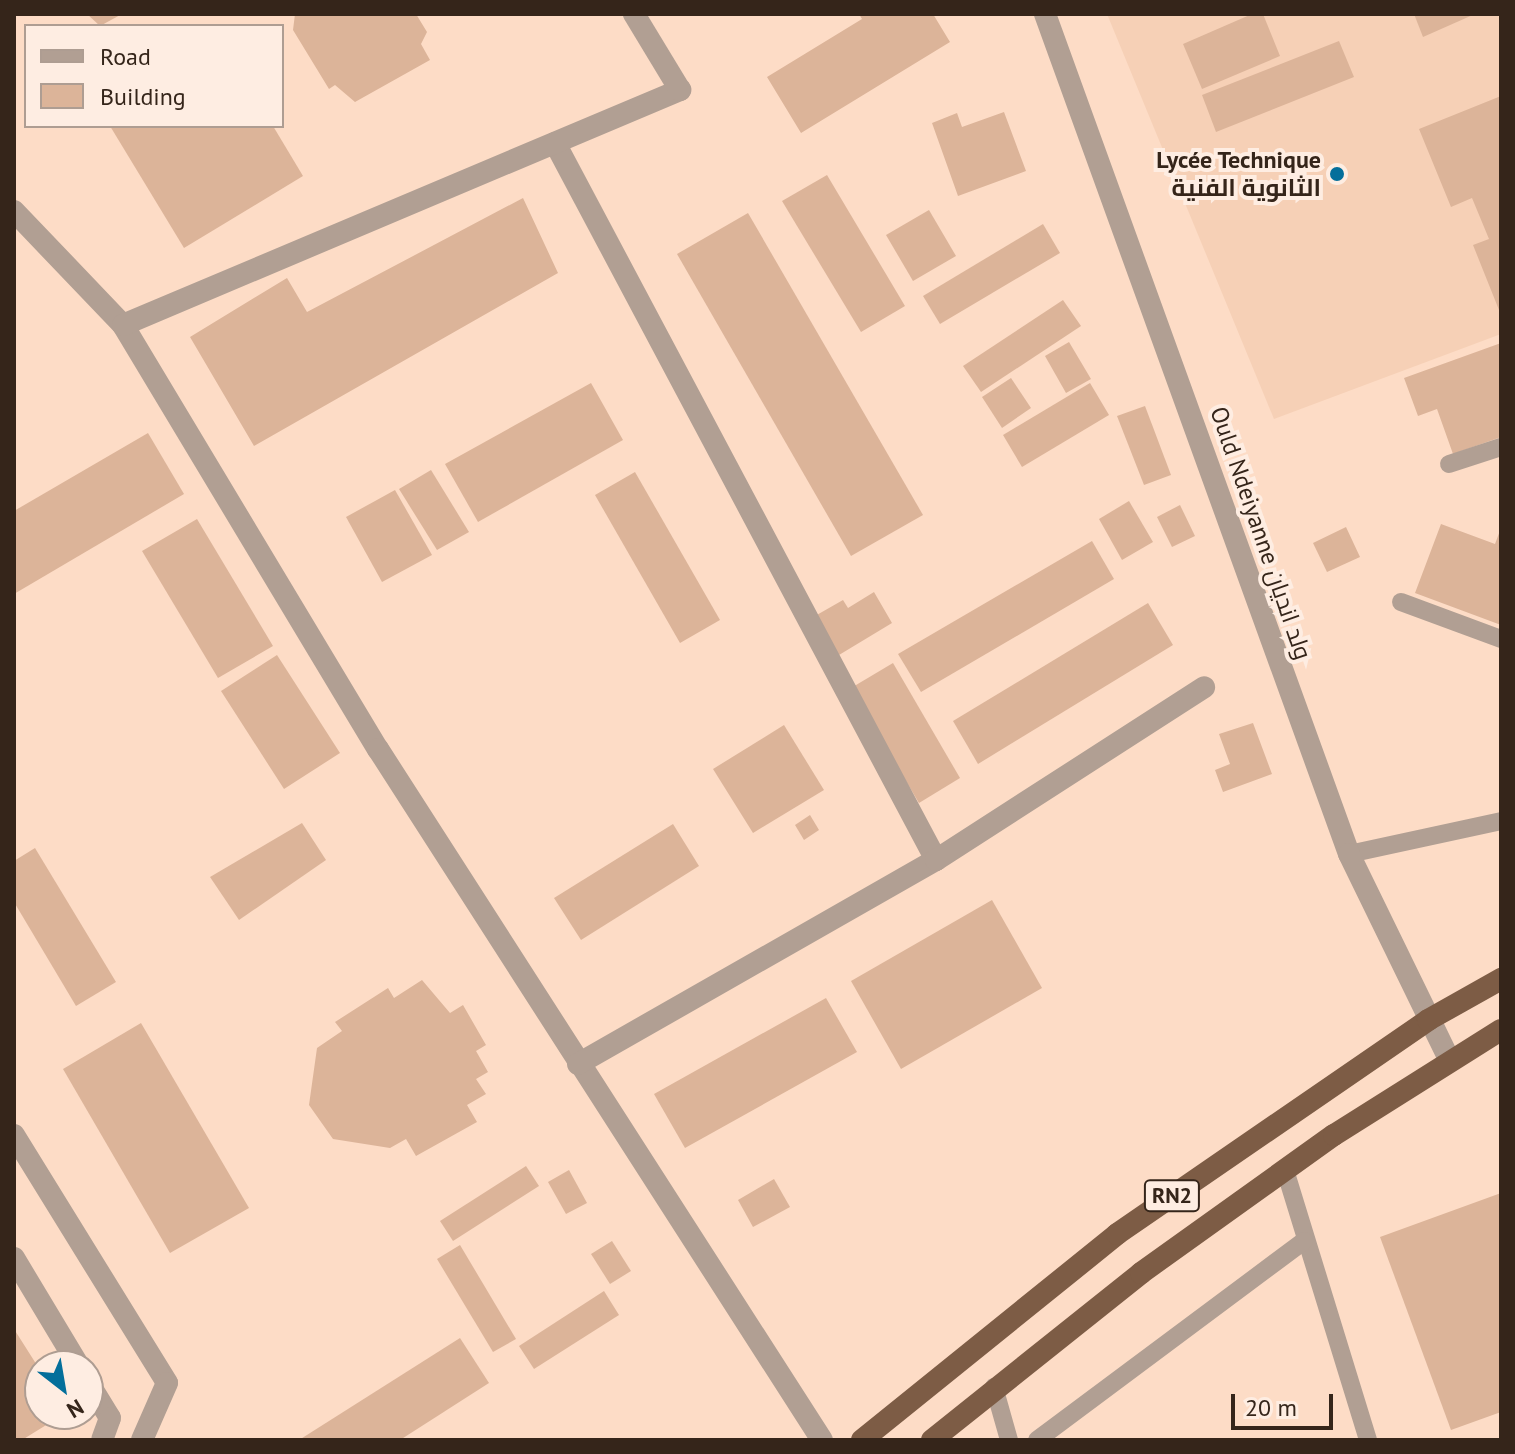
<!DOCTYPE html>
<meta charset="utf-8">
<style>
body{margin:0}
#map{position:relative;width:1515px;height:1454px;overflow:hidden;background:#fddcc6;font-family:"PT Sans",Cairo,sans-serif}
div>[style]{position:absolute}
.built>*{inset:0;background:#f6d0b6}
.building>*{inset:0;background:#dcb499}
.service>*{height:18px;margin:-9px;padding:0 9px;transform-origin:9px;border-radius:9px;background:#b19f93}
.minor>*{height:22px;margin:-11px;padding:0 11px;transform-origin:11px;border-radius:11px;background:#b19f93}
.trunk>*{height:22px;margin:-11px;padding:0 11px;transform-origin:11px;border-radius:11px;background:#7d5c45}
.dots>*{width:22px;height:22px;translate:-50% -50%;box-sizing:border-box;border:4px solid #feede2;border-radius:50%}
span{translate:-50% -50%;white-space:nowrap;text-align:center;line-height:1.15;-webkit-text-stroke:8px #feede2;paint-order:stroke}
.shield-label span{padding:2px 6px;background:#feede2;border:2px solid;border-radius:6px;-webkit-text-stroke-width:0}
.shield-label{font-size:22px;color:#35251a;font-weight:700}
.poi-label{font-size:24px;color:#35251a;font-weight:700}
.right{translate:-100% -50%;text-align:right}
.street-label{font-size:24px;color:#35251a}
.frame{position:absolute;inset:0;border:16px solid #35251a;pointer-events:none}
.legend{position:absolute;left:24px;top:24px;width:260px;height:104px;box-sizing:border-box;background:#feede2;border:2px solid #ae9d92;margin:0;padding:10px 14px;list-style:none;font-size:24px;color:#35251a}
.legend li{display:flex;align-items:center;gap:16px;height:40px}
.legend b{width:40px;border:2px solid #ae9d92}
.north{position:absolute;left:24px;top:1350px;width:80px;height:80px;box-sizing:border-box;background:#feede2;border:2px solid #ae9d92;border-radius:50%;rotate:149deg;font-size:22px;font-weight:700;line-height:32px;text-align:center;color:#35251a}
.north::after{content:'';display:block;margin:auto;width:28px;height:36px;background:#046f9b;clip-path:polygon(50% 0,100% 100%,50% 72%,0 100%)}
.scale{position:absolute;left:1231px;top:1394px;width:102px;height:36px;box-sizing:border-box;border:4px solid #35251a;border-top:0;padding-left:10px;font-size:24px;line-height:28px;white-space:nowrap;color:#35251a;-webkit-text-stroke:6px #feede2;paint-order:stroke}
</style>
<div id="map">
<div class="built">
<i style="clip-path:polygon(1107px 14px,1501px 14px,1501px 334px,1274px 419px)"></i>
</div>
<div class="building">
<i style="clip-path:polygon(87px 14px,122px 14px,100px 26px)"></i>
<i style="clip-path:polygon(295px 14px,416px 14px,427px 32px,421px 44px,430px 60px,355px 102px,335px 85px,329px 89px,293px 30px)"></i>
<i style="clip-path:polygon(859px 14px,933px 14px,950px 42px,801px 133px,767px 77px,862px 19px)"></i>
<i style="clip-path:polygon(1252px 14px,1263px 14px,1280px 56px,1202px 89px,1183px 44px)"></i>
<i style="clip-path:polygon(1414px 14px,1475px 14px,1423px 37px)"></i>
<i style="clip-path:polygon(1339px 41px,1354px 77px,1216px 132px,1202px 95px)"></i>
<i style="clip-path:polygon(1501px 96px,1501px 315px,1473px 245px,1489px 239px,1472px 198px,1451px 207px,1419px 129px)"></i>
<i style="clip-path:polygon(1004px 112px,1026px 171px,958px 196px,932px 123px,957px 113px,962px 127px)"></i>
<i style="clip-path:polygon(110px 126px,273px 126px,303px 176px,184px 248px)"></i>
<i style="clip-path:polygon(827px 175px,905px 306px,861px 332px,782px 201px)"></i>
<i style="clip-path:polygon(523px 198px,558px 273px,254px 446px,190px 337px,287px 278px,307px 312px)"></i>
<i style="clip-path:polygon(929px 210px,956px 256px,913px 281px,886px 235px)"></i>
<i style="clip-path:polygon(748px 213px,923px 515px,851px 556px,677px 254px)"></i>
<i style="clip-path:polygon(1043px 224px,1060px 253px,940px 324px,923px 296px)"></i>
<i style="clip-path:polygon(1063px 300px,1081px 326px,981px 392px,963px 366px)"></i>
<i style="clip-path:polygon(1069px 342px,1091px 379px,1066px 393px,1045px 356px)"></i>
<i style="clip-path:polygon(1501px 343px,1501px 437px,1453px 454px,1437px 409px,1418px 416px,1404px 378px)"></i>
<i style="clip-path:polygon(1011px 378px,1031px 408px,1002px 428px,982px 397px)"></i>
<i style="clip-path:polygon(591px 383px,623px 440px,478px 522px,445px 464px)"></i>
<i style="clip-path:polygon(1090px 383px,1109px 415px,1022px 467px,1003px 435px)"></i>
<i style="clip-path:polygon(1145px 406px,1171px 475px,1144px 485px,1117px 416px)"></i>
<i style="clip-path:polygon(148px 433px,184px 494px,14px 594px,14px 511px)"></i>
<i style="clip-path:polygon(431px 470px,469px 532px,437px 550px,399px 489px)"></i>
<i style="clip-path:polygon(635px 472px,720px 620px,680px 643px,595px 495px)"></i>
<i style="clip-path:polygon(395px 490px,432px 555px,382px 582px,346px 517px)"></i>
<i style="clip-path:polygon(1129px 501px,1153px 542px,1122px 560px,1099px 519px)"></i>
<i style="clip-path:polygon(1180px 505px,1195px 536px,1172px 547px,1157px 517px)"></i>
<i style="clip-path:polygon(197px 519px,273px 646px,218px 678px,142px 551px)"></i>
<i style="clip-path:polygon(1441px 524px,1495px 544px,1501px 528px,1501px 625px,1415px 593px)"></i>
<i style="clip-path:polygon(1346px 527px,1360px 557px,1327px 572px,1313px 543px)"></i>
<i style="clip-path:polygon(1092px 541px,1114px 579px,921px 692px,898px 654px)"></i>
<i style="clip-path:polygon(874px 592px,892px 623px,839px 655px,815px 616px,843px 600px,848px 608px)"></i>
<i style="clip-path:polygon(1148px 603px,1173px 645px,978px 764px,953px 721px)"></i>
<i style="clip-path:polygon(277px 655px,340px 753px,284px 789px,221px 691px)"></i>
<i style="clip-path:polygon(893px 663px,960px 778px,919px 803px,851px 688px)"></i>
<i style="clip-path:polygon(1253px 723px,1272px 774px,1223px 792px,1215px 770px,1230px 764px,1219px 734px)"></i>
<i style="clip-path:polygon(784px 725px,824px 790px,753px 833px,713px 769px)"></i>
<i style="clip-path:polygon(810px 815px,819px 830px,804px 840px,795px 825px)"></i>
<i style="clip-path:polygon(302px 823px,326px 860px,239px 920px,210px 877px)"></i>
<i style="clip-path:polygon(673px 824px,699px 866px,581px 940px,554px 898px)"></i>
<i style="clip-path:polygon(35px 848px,116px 982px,76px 1006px,14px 902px,14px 861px)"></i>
<i style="clip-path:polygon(992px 900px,1042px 988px,901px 1069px,851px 981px)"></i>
<i style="clip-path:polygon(422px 980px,450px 1013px,463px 1005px,486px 1045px,476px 1051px,488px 1072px,476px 1079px,486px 1094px,467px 1105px,477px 1122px,416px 1156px,406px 1139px,390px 1148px,333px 1139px,309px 1105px,317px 1048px,342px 1031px,335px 1022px,388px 988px,394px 998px)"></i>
<i style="clip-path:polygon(826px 998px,857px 1052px,685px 1148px,654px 1094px)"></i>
<i style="clip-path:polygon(141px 1023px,249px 1208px,170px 1253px,63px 1069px)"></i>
<i style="clip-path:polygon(526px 1166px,539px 1186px,453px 1241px,440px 1221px)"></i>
<i style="clip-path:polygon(569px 1170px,587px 1203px,566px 1214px,548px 1182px)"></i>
<i style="clip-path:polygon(774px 1179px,790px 1207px,753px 1227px,738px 1200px)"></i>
<i style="clip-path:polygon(1501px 1193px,1501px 1412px,1451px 1430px,1380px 1237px)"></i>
<i style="clip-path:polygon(612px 1241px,631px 1271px,610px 1284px,591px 1254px)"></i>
<i style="clip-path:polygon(460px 1245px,516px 1339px,493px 1352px,437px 1259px)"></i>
<i style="clip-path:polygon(604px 1291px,619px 1315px,534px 1369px,519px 1346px)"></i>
<i style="clip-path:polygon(14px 1329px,40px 1370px,40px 1414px,64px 1414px,22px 1440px,14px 1440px)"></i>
<i style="clip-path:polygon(460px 1338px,489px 1383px,400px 1440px,299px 1440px)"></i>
</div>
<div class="service">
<i style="left:1449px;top:464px;width:55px;rotate:-18.1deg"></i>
<i style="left:1401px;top:602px;width:107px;rotate:20.3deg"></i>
<i style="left:1349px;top:854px;width:156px;rotate:-12.2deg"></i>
<i style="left:1285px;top:1170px;width:282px;rotate:72.9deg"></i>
<i style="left:994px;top:1387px;width:55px;rotate:74.2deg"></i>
<i style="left:1037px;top:1440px;width:333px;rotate:-36.7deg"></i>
</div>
<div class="minor">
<i style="left:1045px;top:14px;width:893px;rotate:70.1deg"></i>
<i style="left:1349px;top:854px;width:230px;rotate:64deg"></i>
<i style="left:555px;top:143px;width:812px;rotate:62.01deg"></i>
<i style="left:14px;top:211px;width:158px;rotate:46.3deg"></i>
<i style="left:123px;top:325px;width:495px;rotate:59deg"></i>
<i style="left:378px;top:749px;width:821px;rotate:57.28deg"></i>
<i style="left:123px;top:325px;width:605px;rotate:-22.88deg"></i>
<i style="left:680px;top:90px;width:89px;rotate:-121.2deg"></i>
<i style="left:578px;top:1064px;width:412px;rotate:-29.7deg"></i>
<i style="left:936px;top:860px;width:319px;rotate:-32.8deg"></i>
<i style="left:14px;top:1135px;width:291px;rotate:58.3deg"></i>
<i style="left:167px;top:1383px;width:62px;rotate:113.7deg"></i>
<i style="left:14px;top:1258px;width:126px;rotate:59deg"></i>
<i style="left:88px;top:1382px;width:42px;rotate:58.6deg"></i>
<i style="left:110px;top:1418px;width:23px;rotate:110deg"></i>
</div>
<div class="trunk">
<i style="left:862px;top:1440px;width:328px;rotate:-38.9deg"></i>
<i style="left:1117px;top:1234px;width:378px;rotate:-34.5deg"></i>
<i style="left:1428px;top:1020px;width:84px;rotate:-29.3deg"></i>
<i style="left:932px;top:1440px;width:268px;rotate:-38.6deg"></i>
<i style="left:1141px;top:1273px;width:237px;rotate:-35.6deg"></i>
<i style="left:1334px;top:1135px;width:197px;rotate:-32.2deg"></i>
</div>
<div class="dots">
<i style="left:1337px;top:174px;background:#046f9b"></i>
</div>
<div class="shield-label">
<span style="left:1172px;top:1196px">RN2</span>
</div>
<div class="poi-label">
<span class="right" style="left:1321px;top:174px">Lycée Technique<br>الثانوية الفنية</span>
</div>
<div class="street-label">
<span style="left:1261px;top:533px;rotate:71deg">Ould Ndeiyanne ولد انديان</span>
</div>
<div class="frame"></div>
<ul class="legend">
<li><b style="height:10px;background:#b19f93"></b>Road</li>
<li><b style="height:22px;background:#dcb499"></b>Building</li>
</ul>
<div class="north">N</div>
<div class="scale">20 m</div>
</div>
